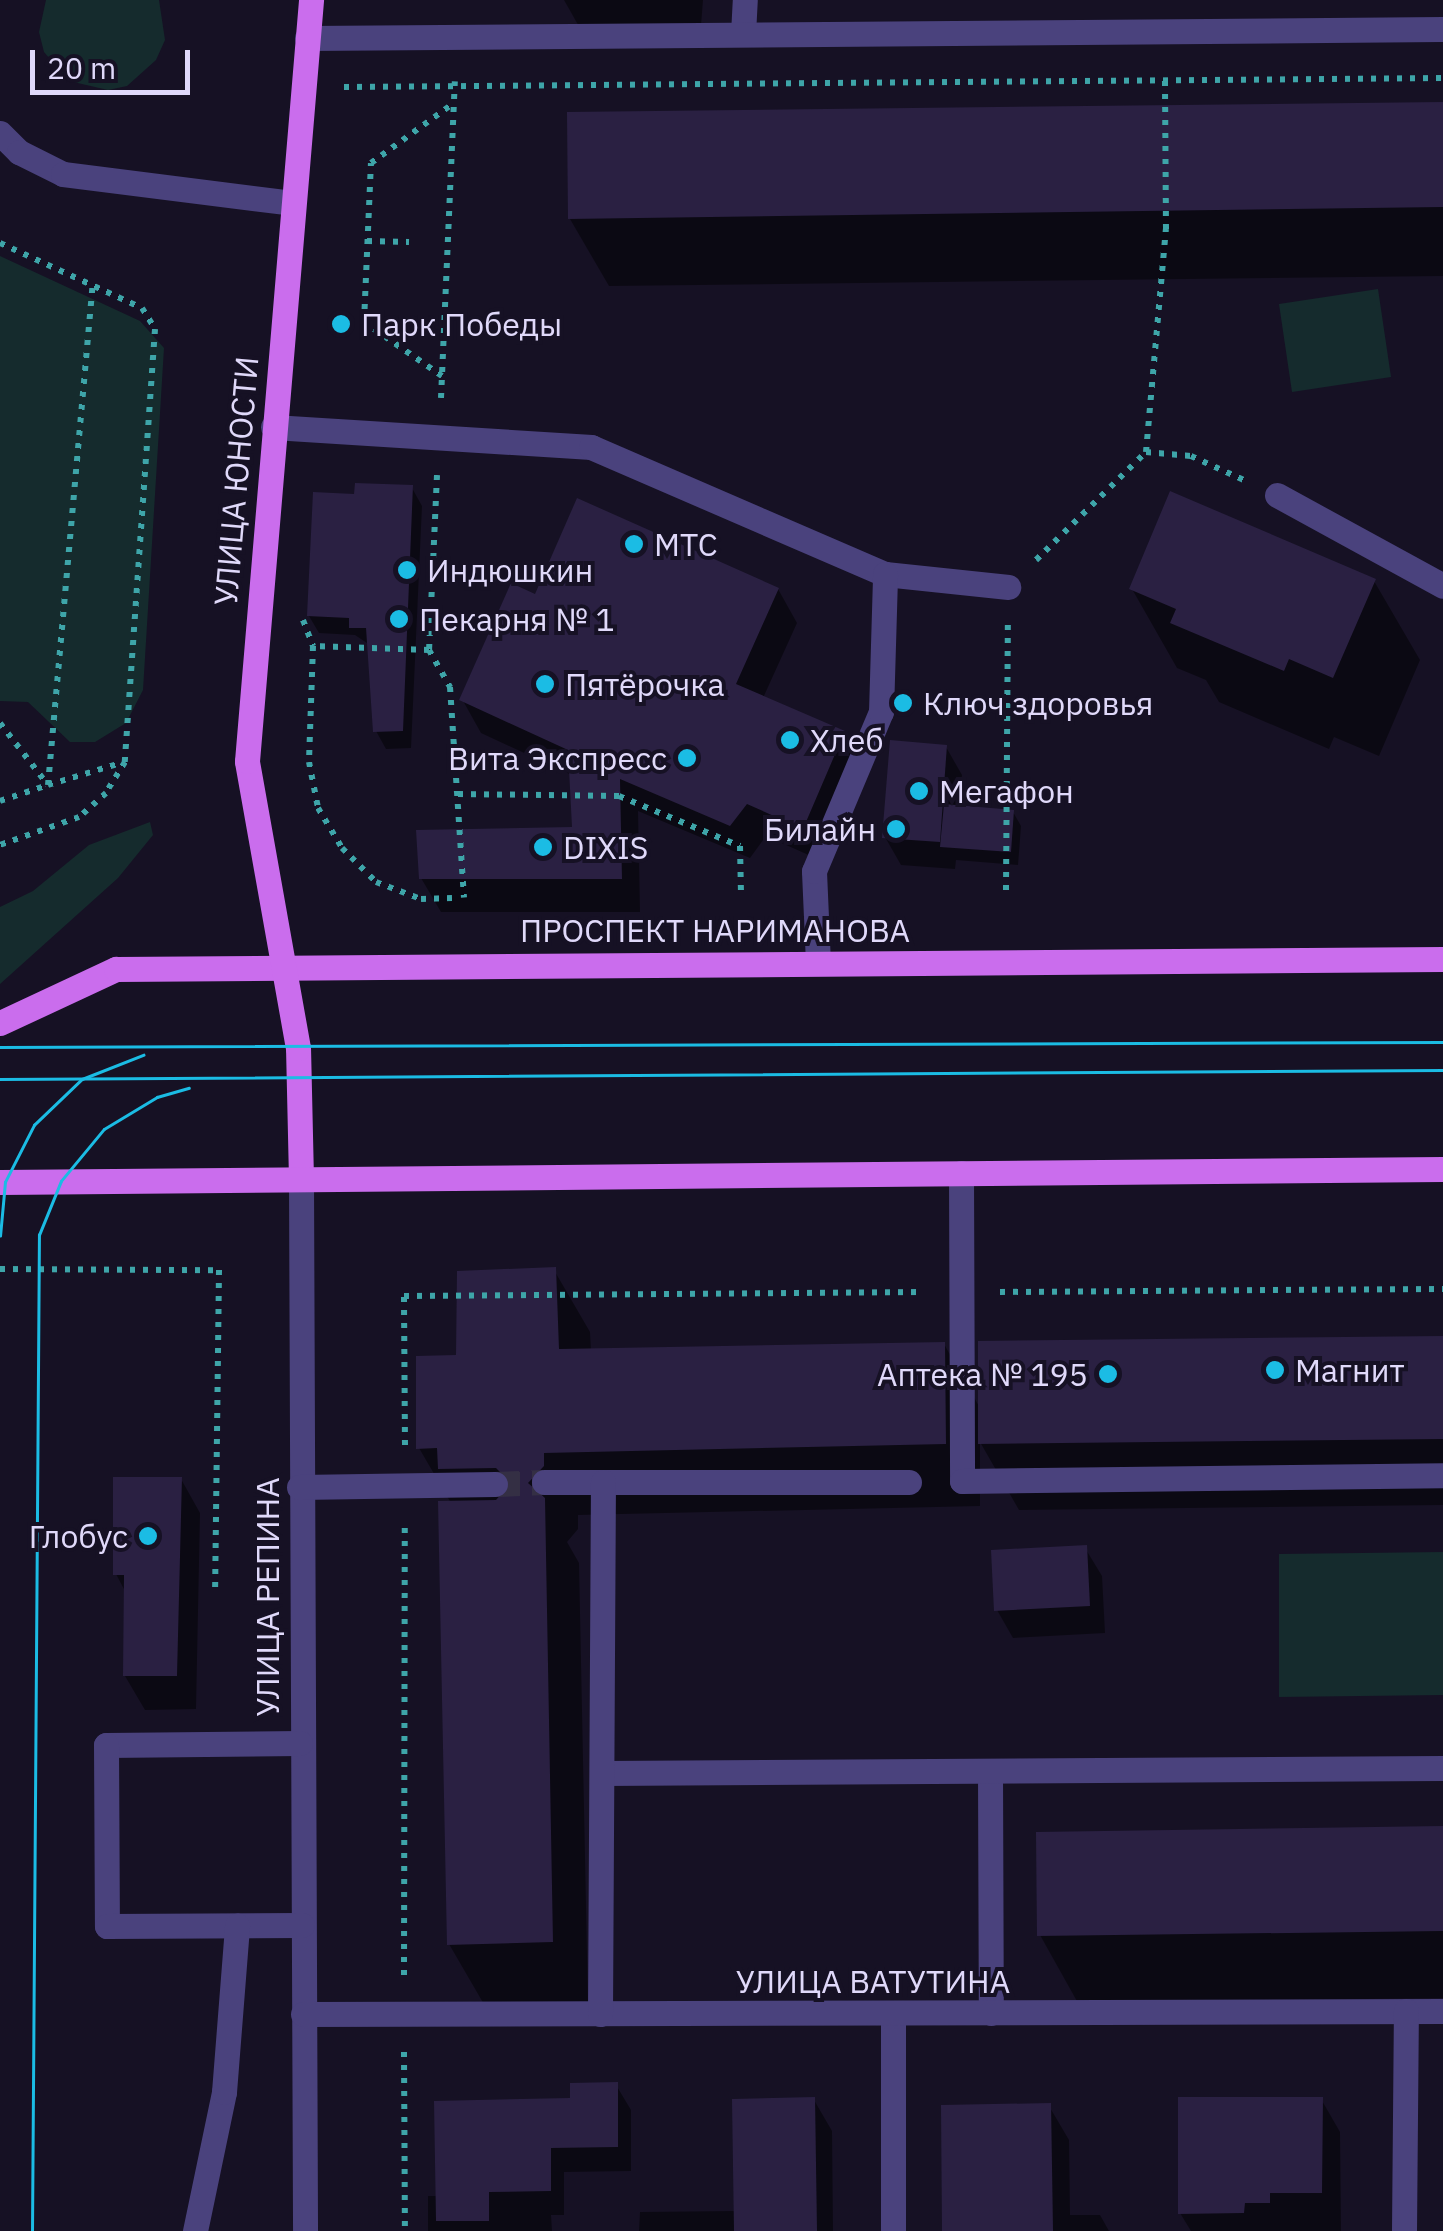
<!DOCTYPE html>
<meta charset="utf-8">
<style>
body{margin:0}
#map{position:relative;width:1443px;height:2231px;overflow:hidden;background:#161124;font-family:"IBM Plex Sans",sans-serif}
div>[style]{position:absolute}
.green>*{inset:0;background:#152b2d}
.shadow>*{inset:0;background:#0007}
.building>*{inset:0;background:#2a2042}
.minor-tunnel>*{height:25px;margin-top:-12.5px;transform-origin:0;background:repeating-linear-gradient(90deg,#342f44 0 25px,transparent 0 37px)}
.path>*{height:6px;margin-top:-3px;transform-origin:0;background:repeating-linear-gradient(90deg,#3ea5a9 0 5px,transparent 0 13px)}
.minor>*{height:25px;margin:-12.5px;padding:0 12.5px;transform-origin:12.5px;border-radius:12.5px;background:#4a427d}
.major>*{height:25px;margin:-12.5px;padding:0 12.5px;transform-origin:12.5px;border-radius:12.5px;background:#ca6ded}
.tram>*{height:2.5px;margin:-1.25px;padding:0 1.25px;transform-origin:1.25px;border-radius:1.25px;background:#1bbce4}
.dots>*{width:28px;height:28px;translate:-50% -50%;box-sizing:border-box;border:5px solid #161124;border-radius:50%}
span{translate:-50% -50%;white-space:nowrap;text-align:center;line-height:1.15;-webkit-text-stroke:8px #161124;paint-order:stroke}
.poi-label{font-size:32px;color:#e0d9fa}
.left{translate:0 -50%;text-align:left}
.right{translate:-100% -50%;text-align:right}
.street-label{font-size:32px;color:#e0d9fa}
.scale{position:absolute;left:30px;top:50px;width:160px;height:45px;box-sizing:border-box;border:5px solid #e0d9fa;border-top:0;padding-left:12px;font-size:30px;line-height:35px;white-space:nowrap;color:#e0d9fa;-webkit-text-stroke:8px #161124;paint-order:stroke}
</style>
<div id="map">
<div class="green">
<i style="clip-path:polygon(46px 0,159px 0,165px 40px,156px 60px,127px 86px,108px 90px,69px 81px,44px 52px,39px 32px)"></i>
<i style="clip-path:polygon(0 256px,140px 321px,164px 348px,143px 690px,126px 723px,95px 742px,70px 742px,28px 702px,0 701px)"></i>
<i style="clip-path:polygon(1378px 289px,1391px 377px,1292px 392px,1279px 304px)"></i>
<i style="clip-path:polygon(150px 822px,153px 835px,118px 878px,0 984px,0 907px,33px 891px,89px 845px)"></i>
<i style="clip-path:polygon(1443px 1552px,1443px 1695px,1279px 1697px,1279px 1554px)"></i>
</div>
<div class="shadow">
<i style="clip-path:polygon(564px 0,703px 0,700px 38px,581px 30px)"></i>
<i style="clip-path:polygon(1443px 105px,1443px 276px,609px 286px,570px 219px)"></i>
<i style="clip-path:polygon(412px 488px,422px 506px,411px 748px,386px 749px,376px 731px,370px 645px,355px 635px,319px 633px,309px 616px)"></i>
<i style="clip-path:polygon(1374px 581px,1420px 660px,1379px 756px,1334px 737px,1329px 749px,1219px 702px,1206px 680px,1177px 668px,1132px 589px)"></i>
<i style="clip-path:polygon(778px 589px,797px 623px,763px 698px,843px 733px,863px 767px,822px 861px,766px 836px,750px 858px,638px 811px,640px 912px,441px 912px,421px 878px,575px 829px,572px 775px,481px 733px,462px 699px,536px 597px)"></i>
<i style="clip-path:polygon(946px 747px,962px 775px,959px 808px,1013px 812px,1021px 826px,1018px 865px,956px 860px,955px 869px,901px 865px,885px 837px)"></i>
<i style="clip-path:polygon(554px 1270px,590px 1332px,591px 1351px,944px 1344px,980px 1408px,1443px 1338px,1443px 1505px,1019px 1510px,980px 1442px,980px 1506px,578px 1515px,578px 1529px,567px 1542px,579px 1563px,588px 2004px,485px 2006px,449px 1944px,451px 1503px,419px 1448px,459px 1358px)"></i>
<i style="clip-path:polygon(181px 1479px,200px 1513px,196px 1709px,145px 1710px,125px 1676px,126px 1593px,116px 1574px)"></i>
<i style="clip-path:polygon(1085px 1548px,1102px 1576px,1105px 1633px,1013px 1638px,997px 1610px)"></i>
<i style="clip-path:polygon(1443px 1829px,1443px 1998px,1078px 2003px,1040px 1935px)"></i>
<i style="clip-path:polygon(616px 2085px,631px 2110px,631px 2171px,564px 2172px,564px 2215px,551px 2215px,552px 2231px,428px 2231px,428px 2196px,438px 2196px,573px 2101px)"></i>
<i style="clip-path:polygon(1321px 2099px,1340px 2132px,1341px 2231px,1191px 2231px,1180px 2213px)"></i>
<i style="clip-path:polygon(814px 2100px,832px 2131px,833px 2231px,639px 2231px,640px 2212px,736px 2211px)"></i>
<i style="clip-path:polygon(1049px 2106px,1069px 2140px,1070px 2215px,1100px 2215px,1109px 2231px,947px 2231px)"></i>
</div>
<div class="building">
<i style="clip-path:polygon(1443px 102px,1443px 207px,568px 219px,567px 112px)"></i>
<i style="clip-path:polygon(355px 483px,413px 485px,403px 731px,373px 732px,366px 628px,349px 628px,349px 618px,307px 616px,313px 492px,354px 494px)"></i>
<i style="clip-path:polygon(1170px 491px,1376px 579px,1333px 678px,1289px 659px,1284px 671px,1170px 623px,1176px 609px,1129px 589px)"></i>
<i style="clip-path:polygon(577px 498px,779px 588px,736px 684px,845px 731px,803px 829px,747px 804px,730px 826px,620px 779px,622px 879px,419px 879px,416px 830px,572px 827px,568px 750px,459px 700px,511px 583px,535px 594px)"></i>
<i style="clip-path:polygon(890px 740px,947px 745px,940px 842px,882px 838px)"></i>
<i style="clip-path:polygon(944px 804px,1014px 810px,1011px 852px,940px 847px)"></i>
<i style="clip-path:polygon(556px 1267px,559px 1349px,945px 1342px,946px 1444px,544px 1453px,544px 1466px,528px 1483px,545px 1498px,553px 1942px,447px 1945px,438px 1501px,496px 1500px,511px 1483px,496px 1468px,438px 1469px,437px 1448px,416px 1449px,416px 1356px,456px 1355px,457px 1271px)"></i>
<i style="clip-path:polygon(1443px 1336px,1443px 1439px,978px 1444px,978px 1341px)"></i>
<i style="clip-path:polygon(113px 1477px,182px 1477px,177px 1676px,123px 1676px,124px 1575px,113px 1575px)"></i>
<i style="clip-path:polygon(1087px 1545px,1090px 1606px,994px 1611px,991px 1550px)"></i>
<i style="clip-path:polygon(1443px 1826px,1443px 1931px,1037px 1936px,1036px 1832px)"></i>
<i style="clip-path:polygon(618px 2082px,618px 2147px,551px 2148px,551px 2191px,489px 2192px,489px 2221px,436px 2221px,434px 2101px,570px 2098px,570px 2083px)"></i>
<i style="clip-path:polygon(815px 2097px,817px 2231px,734px 2231px,732px 2099px)"></i>
<i style="clip-path:polygon(1178px 2097px,1323px 2097px,1322px 2193px,1270px 2193px,1270px 2203px,1245px 2203px,1244px 2213px,1178px 2214px)"></i>
<i style="clip-path:polygon(1051px 2103px,1053px 2231px,942px 2231px,941px 2105px)"></i>
</div>
<div class="minor-tunnel">
<i style="left:495px;top:1484px;width:49px;rotate:-2.3deg"></i>
</div>
<div class="path">
<i style="left:344px;top:87px;width:1099px;rotate:-0.47deg"></i>
<i style="left:367px;top:241px;width:42px;rotate:1.4deg"></i>
<i style="left:0;top:243px;width:156px;rotate:24.6deg"></i>
<i style="left:142px;top:308px;width:25px;rotate:58deg"></i>
<i style="left:155px;top:329px;width:434px;rotate:94deg"></i>
<i style="left:125px;top:762px;width:36px;rotate:122deg"></i>
<i style="left:106px;top:793px;width:36px;rotate:138deg"></i>
<i style="left:79px;top:817px;width:84px;rotate:160.5deg"></i>
<i style="left:442px;top:376px;width:95px;rotate:-145.3deg"></i>
<i style="left:364px;top:322px;width:159px;rotate:-87.5deg"></i>
<i style="left:371px;top:163px;width:102px;rotate:-35.9deg"></i>
<i style="left:441px;top:398px;width:317px;rotate:-87.5deg"></i>
<i style="left:1146px;top:452px;width:224px;rotate:-84.9deg"></i>
<i style="left:1166px;top:229px;width:149px;rotate:-90.4deg"></i>
<i style="left:437px;top:475px;width:175px;rotate:92.6deg"></i>
<i style="left:429px;top:650px;width:43px;rotate:60.4deg"></i>
<i style="left:450px;top:687px;width:211px;rotate:86.2deg"></i>
<i style="left:1036px;top:560px;width:154px;rotate:-44.5deg"></i>
<i style="left:1146px;top:452px;width:45px;rotate:5.1deg"></i>
<i style="left:1191px;top:456px;width:58px;rotate:24.4deg"></i>
<i style="left:303px;top:620px;width:28px;rotate:69deg"></i>
<i style="left:429px;top:650px;width:116px;rotate:-178deg"></i>
<i style="left:313px;top:646px;width:116px;rotate:92deg"></i>
<i style="left:309px;top:762px;width:47px;rotate:78.9deg"></i>
<i style="left:318px;top:808px;width:47px;rotate:59deg"></i>
<i style="left:342px;top:848px;width:48px;rotate:45deg"></i>
<i style="left:376px;top:882px;width:48px;rotate:20.7deg"></i>
<i style="left:421px;top:899px;width:31px;rotate:-2deg"></i>
<i style="left:0;top:723px;width:78px;rotate:52.3deg"></i>
<i style="left:48px;top:785px;width:79px;rotate:-16.8deg"></i>
<i style="left:458px;top:794px;width:161px;rotate:0.7deg"></i>
<i style="left:619px;top:796px;width:131px;rotate:22.5deg"></i>
<i style="left:740px;top:846px;width:46px;rotate:88.8deg"></i>
<i style="left:0;top:801px;width:51px;rotate:-18.4deg"></i>
<i style="left:48px;top:785px;width:499px;rotate:-84.9deg"></i>
<i style="left:1006px;top:890px;width:265px;rotate:-89.6deg"></i>
<i style="left:0;top:1269px;width:219px;rotate:0.3deg"></i>
<i style="left:219px;top:1270px;width:323px;rotate:90.7deg"></i>
<i style="left:1000px;top:1292px;width:443px;rotate:-0.4deg"></i>
<i style="left:405px;top:1445px;width:149px;rotate:-90.4deg"></i>
<i style="left:404px;top:1296px;width:519px;rotate:-0.44deg"></i>
<i style="left:404px;top:1975px;width:453px;rotate:-89.9deg"></i>
<i style="left:404px;top:2052px;width:179px;rotate:89.7deg"></i>
</div>
<div class="minor">
<i style="left:743px;top:34px;width:34px;rotate:-87deg"></i>
<i style="left:307px;top:38px;width:1136px;rotate:-0.45deg"></i>
<i style="left:0;top:133px;width:27px;rotate:45deg"></i>
<i style="left:19px;top:152px;width:49px;rotate:26.6deg"></i>
<i style="left:63px;top:174px;width:231px;rotate:7.2deg"></i>
<i style="left:273px;top:427px;width:319px;rotate:3.6deg"></i>
<i style="left:591px;top:447px;width:320px;rotate:23.4deg"></i>
<i style="left:885px;top:574px;width:124px;rotate:6deg"></i>
<i style="left:1277px;top:495px;width:189px;rotate:28.7deg"></i>
<i style="left:818px;top:963px;width:92px;rotate:-92.5deg"></i>
<i style="left:814px;top:871px;width:173px;rotate:-67.2deg"></i>
<i style="left:881px;top:712px;width:138px;rotate:-88.3deg"></i>
<i style="left:961px;top:1173px;width:308px;rotate:89.8deg"></i>
<i style="left:962px;top:1481px;width:481px;rotate:-0.7deg"></i>
<i style="left:301px;top:1179px;width:1052px;rotate:89.78deg"></i>
<i style="left:544px;top:1482px;width:365px"></i>
<i style="left:299px;top:1487px;width:196px;rotate:-0.9deg"></i>
<i style="left:300px;top:1743px;width:194px;rotate:179.4deg"></i>
<i style="left:106px;top:1745px;width:181px;rotate:89.7deg"></i>
<i style="left:107px;top:1926px;width:195px;rotate:-0.3deg"></i>
<i style="left:990px;top:1771px;width:242px;rotate:89.8deg"></i>
<i style="left:602px;top:1773px;width:841px;rotate:-0.34deg"></i>
<i style="left:893px;top:2013px;width:218px;rotate:90deg"></i>
<i style="left:303px;top:2014px;width:1140px;rotate:-0.15deg"></i>
<i style="left:600px;top:2014px;width:532px;rotate:-89.68deg"></i>
<i style="left:195px;top:2231px;width:142px;rotate:-78.2deg"></i>
<i style="left:224px;top:2092px;width:167px;rotate:-85.5deg"></i>
<i style="left:1404px;top:2231px;width:220px;rotate:-89.5deg"></i>
</div>
<div class="major">
<i style="left:0;top:1023px;width:128px;rotate:-25deg"></i>
<i style="left:116px;top:969px;width:1327px;rotate:-0.43deg"></i>
<i style="left:301px;top:1179px;width:131px;rotate:-91.3deg"></i>
<i style="left:298px;top:1048px;width:291px;rotate:-100.1deg"></i>
<i style="left:247px;top:761px;width:764px;rotate:-85.19deg"></i>
<i style="left:0;top:1182px;width:1443px;rotate:-0.52deg"></i>
</div>
<div class="tram">
<i style="left:0;top:1047px;width:1443px;rotate:-0.2deg"></i>
<i style="left:0;top:1079px;width:1443px;rotate:-0.36deg"></i>
<i style="left:0;top:1236px;width:54px;rotate:-84.7deg"></i>
<i style="left:5px;top:1182px;width:64px;rotate:-63deg"></i>
<i style="left:34px;top:1125px;width:66px;rotate:-43.8deg"></i>
<i style="left:82px;top:1079px;width:66px;rotate:-21.5deg"></i>
<i style="left:32px;top:2231px;width:996px;rotate:-89.6deg"></i>
<i style="left:39px;top:1235px;width:58px;rotate:-67.8deg"></i>
<i style="left:61px;top:1181px;width:67px;rotate:-50.4deg"></i>
<i style="left:104px;top:1129px;width:62px;rotate:-31.1deg"></i>
<i style="left:157px;top:1097px;width:33px;rotate:-16deg"></i>
</div>
<div class="dots">
<i style="left:341px;top:324px;background:#1bbce4"></i>
<i style="left:634px;top:544px;background:#1bbce4"></i>
<i style="left:407px;top:570px;background:#1bbce4"></i>
<i style="left:399px;top:619px;background:#1bbce4"></i>
<i style="left:545px;top:684px;background:#1bbce4"></i>
<i style="left:903px;top:703px;background:#1bbce4"></i>
<i style="left:790px;top:740px;background:#1bbce4"></i>
<i style="left:687px;top:758px;background:#1bbce4"></i>
<i style="left:919px;top:791px;background:#1bbce4"></i>
<i style="left:896px;top:829px;background:#1bbce4"></i>
<i style="left:543px;top:847px;background:#1bbce4"></i>
<i style="left:1275px;top:1370px;background:#1bbce4"></i>
<i style="left:1108px;top:1374px;background:#1bbce4"></i>
<i style="left:148px;top:1536px;background:#1bbce4"></i>
</div>
<div class="poi-label">
<span class="left" style="left:361px;top:324px">Парк Победы</span>
<span class="left" style="left:654px;top:544px">МТС</span>
<span class="left" style="left:427px;top:570px">Индюшкин</span>
<span class="left" style="left:419px;top:619px">Пекарня № 1</span>
<span class="left" style="left:565px;top:684px">Пятёрочка</span>
<span class="left" style="left:923px;top:703px">Ключ здоровья</span>
<span class="left" style="left:810px;top:740px">Хлеб</span>
<span class="right" style="left:667px;top:758px">Вита Экспресс</span>
<span class="left" style="left:939px;top:791px">Мегафон</span>
<span class="right" style="left:876px;top:829px">Билайн</span>
<span class="left" style="left:563px;top:847px">DIXIS</span>
<span class="left" style="left:1295px;top:1370px">Магнит</span>
<span class="right" style="left:1088px;top:1374px">Аптека № 195</span>
<span class="right" style="left:128px;top:1536px">Глобус</span>
</div>
<div class="street-label">
<span style="left:236px;top:481px;rotate:-85deg">УЛИЦА ЮНОСТИ</span>
<span style="left:715px;top:930px">ПРОСПЕКТ НАРИМАНОВА</span>
<span style="left:267px;top:1597px;rotate:-90deg">УЛИЦА РЕПИНА</span>
<span style="left:873px;top:1981px">УЛИЦА ВАТУТИНА</span>
</div>
<div class="scale">20 m</div>
</div>
